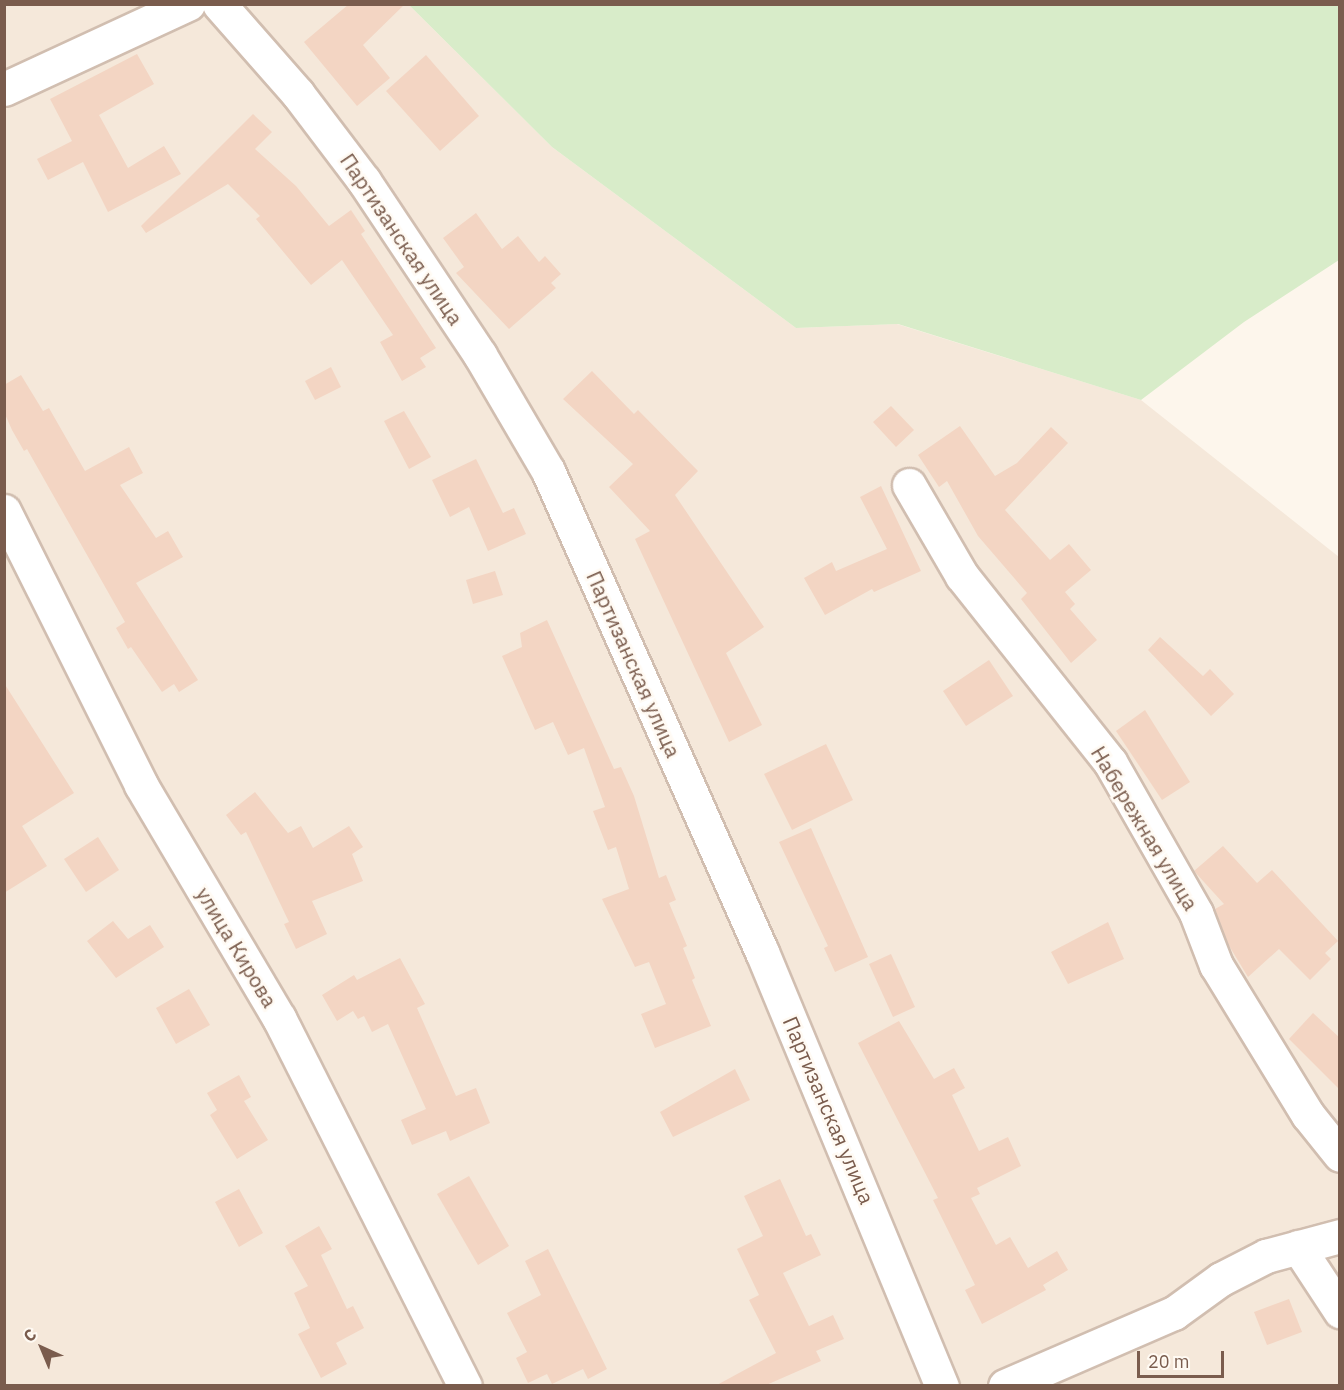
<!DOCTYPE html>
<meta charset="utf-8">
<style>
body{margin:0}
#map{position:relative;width:1344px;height:1390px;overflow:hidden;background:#fdf6ec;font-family:"IBM Plex Sans",sans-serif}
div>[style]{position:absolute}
.residential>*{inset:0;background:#f5e8da}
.green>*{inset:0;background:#d8ecc9}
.building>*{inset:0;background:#f3d5c3}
.roads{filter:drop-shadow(2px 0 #d1beb0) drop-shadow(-2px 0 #d1beb0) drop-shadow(0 2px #d1beb0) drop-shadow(0 -2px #d1beb0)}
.minor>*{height:33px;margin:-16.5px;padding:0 16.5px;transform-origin:16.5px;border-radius:16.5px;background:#fff}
span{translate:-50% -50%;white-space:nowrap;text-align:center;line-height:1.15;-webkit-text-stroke:5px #fffaf3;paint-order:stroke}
.street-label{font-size:21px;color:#7a5c4d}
.frame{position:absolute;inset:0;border:6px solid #7a5c4d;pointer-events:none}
.north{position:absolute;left:12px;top:1318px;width:60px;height:60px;-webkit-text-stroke:4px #fffaf3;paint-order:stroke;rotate:316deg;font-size:16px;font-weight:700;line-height:24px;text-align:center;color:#7a5c4d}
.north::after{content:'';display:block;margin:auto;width:21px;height:27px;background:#7a5c4d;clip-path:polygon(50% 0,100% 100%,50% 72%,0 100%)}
.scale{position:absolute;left:1137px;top:1351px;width:87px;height:27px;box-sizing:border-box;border:3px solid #7a5c4d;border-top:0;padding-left:8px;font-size:18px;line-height:21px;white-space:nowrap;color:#7a5c4d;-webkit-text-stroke:4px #fffaf3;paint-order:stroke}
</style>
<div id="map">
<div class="residential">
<i style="clip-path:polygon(5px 5px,409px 5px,552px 147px,796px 328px,897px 324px,1141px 400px,1339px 557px,1339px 1385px,5px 1386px)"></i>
</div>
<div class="green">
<i style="clip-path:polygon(409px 5px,1339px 5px,1339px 260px,1244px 322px,1141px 400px,898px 324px,796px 328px,552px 147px)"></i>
</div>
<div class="building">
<i style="clip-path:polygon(349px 4px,405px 4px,363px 45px,390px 78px,357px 106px,304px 42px)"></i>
<i style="clip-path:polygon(137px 54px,154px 84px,99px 115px,128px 168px,164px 146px,181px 174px,108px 212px,83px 162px,48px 180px,37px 159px,72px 141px,50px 99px)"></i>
<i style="clip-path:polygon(426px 55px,479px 116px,440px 151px,386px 91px)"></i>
<i style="clip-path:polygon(253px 114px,272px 132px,255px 149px,296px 186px,329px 226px,351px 210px,365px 231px,361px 234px,436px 348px,420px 358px,426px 367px,402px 381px,380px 342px,393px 335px,342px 260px,311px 285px,256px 219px,260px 216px,228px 184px,146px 233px,141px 226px)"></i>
<i style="clip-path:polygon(476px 213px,502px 249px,518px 236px,539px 262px,545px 256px,561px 274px,551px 283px,556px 288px,509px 329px,456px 273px,464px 267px,443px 238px)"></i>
<i style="clip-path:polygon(331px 367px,341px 387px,315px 400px,305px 381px)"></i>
<i style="clip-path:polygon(592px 371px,634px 414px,638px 410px,698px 471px,675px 495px,764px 627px,726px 653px,762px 725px,729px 742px,635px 539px,650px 531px,609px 487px,633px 464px,563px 399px)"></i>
<i style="clip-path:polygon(21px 375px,43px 411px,49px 408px,85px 471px,129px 447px,143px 473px,120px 485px,156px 538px,168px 531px,183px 557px,136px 583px,198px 680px,179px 692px,174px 684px,162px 692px,131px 647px,128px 649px,116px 628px,125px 622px,27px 449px,24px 451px,12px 430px,4px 412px,4px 385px)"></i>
<i style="clip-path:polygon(891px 406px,914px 430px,896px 447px,873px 422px)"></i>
<i style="clip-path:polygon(404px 411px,431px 457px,409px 469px,384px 421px)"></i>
<i style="clip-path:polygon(960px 426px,995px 476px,1017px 463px,1051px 427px,1068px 443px,1005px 510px,1050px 560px,1069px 544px,1091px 570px,1065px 592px,1075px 604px,1070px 609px,1097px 640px,1071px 663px,1021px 599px,1027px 593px,978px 536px,947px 481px,939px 487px,918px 455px)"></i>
<i style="clip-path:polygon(476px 459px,503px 513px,514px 508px,526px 534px,488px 551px,469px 507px,450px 517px,432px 480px)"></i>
<i style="clip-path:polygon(881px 486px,921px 571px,874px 592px,872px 589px,825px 615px,804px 578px,832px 562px,836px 571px,887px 549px,860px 497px)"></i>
<i style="clip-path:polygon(495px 571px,503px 595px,473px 604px,466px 580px)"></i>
<i style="clip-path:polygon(547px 620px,614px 769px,621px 767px,634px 796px,659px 878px,666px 875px,676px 900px,669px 903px,687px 946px,683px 948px,695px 978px,692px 980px,711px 1026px,655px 1048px,641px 1014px,666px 1004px,649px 962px,635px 967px,602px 899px,629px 889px,616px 847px,608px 850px,593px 811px,605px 807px,584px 748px,568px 755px,553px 722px,535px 730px,502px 656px,522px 647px,520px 633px)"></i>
<i style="clip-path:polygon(1160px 637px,1203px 676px,1210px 669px,1234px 694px,1211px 716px,1148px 650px)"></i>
<i style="clip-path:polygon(989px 660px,1013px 696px,966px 726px,943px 691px)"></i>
<i style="clip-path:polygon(4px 683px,74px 793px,22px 826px,47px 866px,4px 893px)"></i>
<i style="clip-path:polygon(1145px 710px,1190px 782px,1162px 800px,1116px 731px)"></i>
<i style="clip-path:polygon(826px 744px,853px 800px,792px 830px,764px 774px)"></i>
<i style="clip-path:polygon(255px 792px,288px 833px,301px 826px,313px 848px,349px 826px,363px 847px,352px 854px,363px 881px,312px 901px,327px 934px,296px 949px,284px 924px,289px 922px,246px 832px,241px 835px,226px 815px)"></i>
<i style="clip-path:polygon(811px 828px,868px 957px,835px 972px,824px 948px,828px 946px,779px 842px)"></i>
<i style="clip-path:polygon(98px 837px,119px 870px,86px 892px,64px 859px)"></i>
<i style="clip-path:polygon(1223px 846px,1257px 883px,1272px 870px,1338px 941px,1325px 953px,1331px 959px,1310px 980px,1279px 949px,1248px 977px,1228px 944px,1215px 909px,1224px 904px,1194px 871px)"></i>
<i style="clip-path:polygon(113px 921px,128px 939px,150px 925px,164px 947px,116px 978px,87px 941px)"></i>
<i style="clip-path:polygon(1108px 922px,1124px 959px,1068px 984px,1051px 952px)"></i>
<i style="clip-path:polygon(891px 954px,915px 1007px,893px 1017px,869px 964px)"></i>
<i style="clip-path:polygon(400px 958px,425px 1004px,417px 1008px,456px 1096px,476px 1088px,490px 1123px,450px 1141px,446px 1131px,412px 1145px,401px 1120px,426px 1109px,388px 1024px,372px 1032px,364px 1016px,358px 1019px,353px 1011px,337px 1021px,322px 995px,354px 975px,357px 980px)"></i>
<i style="clip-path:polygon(189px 989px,210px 1025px,176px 1044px,156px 1008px)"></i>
<i style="clip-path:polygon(1313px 1013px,1340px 1038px,1340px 1090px,1289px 1039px)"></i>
<i style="clip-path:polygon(899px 1021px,934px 1079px,954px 1068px,965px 1088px,952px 1095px,979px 1151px,1008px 1137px,1021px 1166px,977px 1188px,980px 1194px,971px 1198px,996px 1245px,1010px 1237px,1028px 1268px,1057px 1251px,1068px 1270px,1043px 1285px,1046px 1290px,982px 1324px,965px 1290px,975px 1285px,933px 1200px,938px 1198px,858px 1043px)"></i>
<i style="clip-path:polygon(735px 1069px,750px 1100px,673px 1137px,660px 1112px)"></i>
<i style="clip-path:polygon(239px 1075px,251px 1097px,244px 1101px,268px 1140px,237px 1159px,210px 1115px,217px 1110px,207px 1093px)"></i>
<i style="clip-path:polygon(469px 1176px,509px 1246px,478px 1265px,437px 1194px)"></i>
<i style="clip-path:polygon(780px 1179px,806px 1236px,811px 1234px,821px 1255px,783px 1273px,809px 1326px,833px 1315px,844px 1339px,816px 1351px,821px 1361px,764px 1386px,715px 1386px,776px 1353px,749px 1300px,759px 1295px,737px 1249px,763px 1236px,744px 1196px)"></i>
<i style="clip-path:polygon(239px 1189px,263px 1233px,239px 1247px,215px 1202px)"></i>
<i style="clip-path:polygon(319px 1226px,332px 1249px,321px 1255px,347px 1309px,353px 1306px,364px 1328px,336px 1343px,347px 1364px,321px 1378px,298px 1334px,310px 1328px,294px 1293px,308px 1286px,285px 1246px)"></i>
<i style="clip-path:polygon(548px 1249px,607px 1369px,588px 1379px,583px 1369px,552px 1384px,547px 1374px,528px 1383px,516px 1358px,527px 1352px,507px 1313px,541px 1295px,525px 1261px)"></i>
<i style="clip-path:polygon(1289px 1299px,1302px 1332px,1267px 1345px,1254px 1312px)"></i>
</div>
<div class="roads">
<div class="minor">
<i style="left:219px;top:4px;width:120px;rotate:48.7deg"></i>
<i style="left:298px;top:94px;width:109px;rotate:52.8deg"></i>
<i style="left:364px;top:181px;width:209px;rotate:56.3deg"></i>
<i style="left:480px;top:355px;width:134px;rotate:59.6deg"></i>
<i style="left:548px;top:471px;width:526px;rotate:66.02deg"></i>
<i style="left:762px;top:952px;width:470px;rotate:67.5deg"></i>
<i style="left:4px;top:89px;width:203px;rotate:-24.8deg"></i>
<i style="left:909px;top:485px;width:105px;rotate:59.8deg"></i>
<i style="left:962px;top:576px;width:238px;rotate:51.5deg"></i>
<i style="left:1110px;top:762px;width:174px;rotate:60.3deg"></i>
<i style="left:1196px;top:913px;width:56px;rotate:69deg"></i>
<i style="left:1216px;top:965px;width:176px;rotate:58.5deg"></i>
<i style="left:1308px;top:1115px;width:51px;rotate:51.3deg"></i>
<i style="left:4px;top:511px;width:306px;rotate:63.4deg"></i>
<i style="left:141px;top:785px;width:271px;rotate:59.4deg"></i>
<i style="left:279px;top:1018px;width:412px;rotate:63.2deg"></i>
<i style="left:1298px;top:1247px;width:77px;rotate:56.7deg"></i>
<i style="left:1005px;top:1386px;width:184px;rotate:-23.4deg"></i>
<i style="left:1174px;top:1313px;width:58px;rotate:-35.9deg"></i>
<i style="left:1221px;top:1279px;width:51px;rotate:-27.1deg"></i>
<i style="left:1266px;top:1256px;width:77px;rotate:-15.1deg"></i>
</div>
</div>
<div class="street-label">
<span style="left:402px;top:239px;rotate:56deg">Партизанская улица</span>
<span style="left:634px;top:664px;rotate:66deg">Партизанская улица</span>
<span style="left:1145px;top:828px;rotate:59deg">Набережная улица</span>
<span style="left:237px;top:947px;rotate:59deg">улица Кирова</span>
<span style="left:829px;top:1110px;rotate:67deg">Партизанская улица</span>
</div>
<div class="frame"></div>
<div class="north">С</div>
<div class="scale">20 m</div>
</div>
